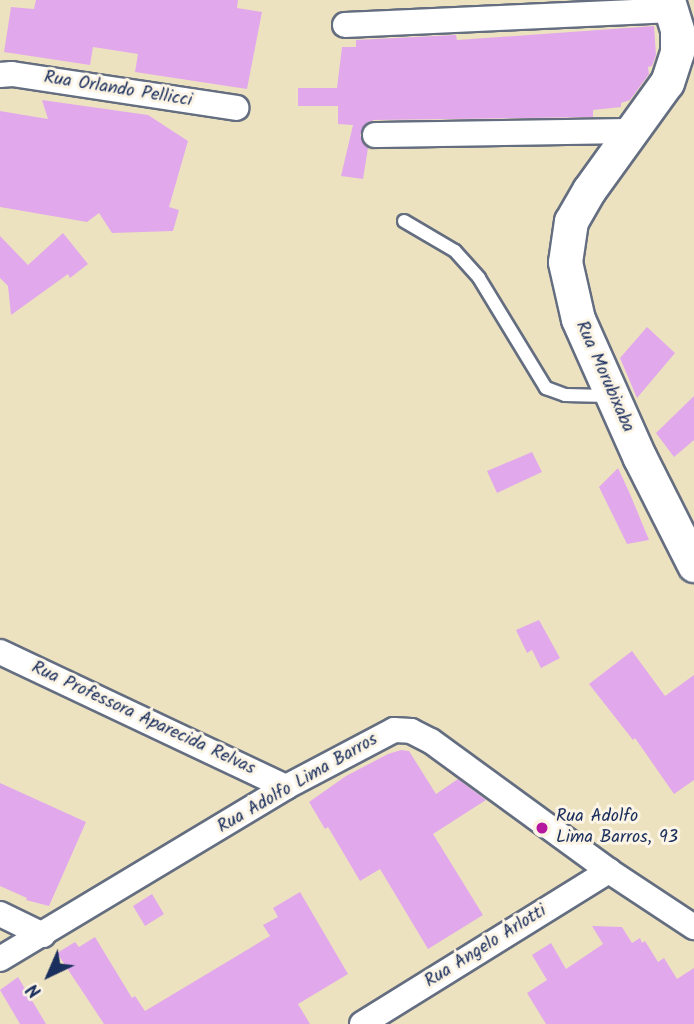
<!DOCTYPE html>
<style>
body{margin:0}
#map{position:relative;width:694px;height:1024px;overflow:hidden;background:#ede2c0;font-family:Kalam,sans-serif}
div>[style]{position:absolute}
.building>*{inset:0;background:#e1a9eb}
.roads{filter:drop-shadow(2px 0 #646e80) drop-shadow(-2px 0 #646e80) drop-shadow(0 2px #646e80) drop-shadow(0 -2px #646e80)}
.lane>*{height:12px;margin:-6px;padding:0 6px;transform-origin:6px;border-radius:6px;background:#fff}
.street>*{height:24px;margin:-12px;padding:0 12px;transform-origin:12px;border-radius:12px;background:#fff}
.secondary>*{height:33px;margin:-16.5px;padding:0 16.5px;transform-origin:16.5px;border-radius:16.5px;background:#fff}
.dots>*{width:19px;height:19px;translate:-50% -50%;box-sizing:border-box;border:4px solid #fcf5e5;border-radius:50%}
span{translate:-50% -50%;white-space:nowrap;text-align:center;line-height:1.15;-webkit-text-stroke:6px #fcf5e5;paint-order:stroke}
.street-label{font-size:18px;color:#1b2f5e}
.poi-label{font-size:18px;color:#1b2f5e}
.left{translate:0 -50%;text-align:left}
.north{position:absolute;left:14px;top:940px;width:70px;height:70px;-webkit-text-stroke:5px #fcf5e5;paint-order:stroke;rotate:224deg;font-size:19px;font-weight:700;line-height:28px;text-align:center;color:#1b2f5e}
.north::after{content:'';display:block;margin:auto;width:24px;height:32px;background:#1b2f5e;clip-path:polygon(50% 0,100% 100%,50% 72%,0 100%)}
</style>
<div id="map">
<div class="building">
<i style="clip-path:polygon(36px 0,238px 0,237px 8px,262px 12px,247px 89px,135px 72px,138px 54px,93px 47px,90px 65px,4px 52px,11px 7px,34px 9px)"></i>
<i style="clip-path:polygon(654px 26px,656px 55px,652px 66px,648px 67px,649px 74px,630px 100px,621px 103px,621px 107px,593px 110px,593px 117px,374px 120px,367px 123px,360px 135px,368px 148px,363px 179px,341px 176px,353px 125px,338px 124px,338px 106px,298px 106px,298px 88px,337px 88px,342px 47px,356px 47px,356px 40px,456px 35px,457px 40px)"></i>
<i style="clip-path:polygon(42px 100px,148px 115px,188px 141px,169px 207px,179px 210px,173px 231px,112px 233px,99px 213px,87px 222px,0 207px,0 111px,48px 119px)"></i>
<i style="clip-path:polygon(63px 233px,88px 264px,70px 278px,68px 274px,11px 315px,8px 286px,0 278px,0 236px,28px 265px)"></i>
<i style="clip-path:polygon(647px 327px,675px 353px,637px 398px,620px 358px)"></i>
<i style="clip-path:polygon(694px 396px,694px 440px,674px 457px,656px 433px)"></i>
<i style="clip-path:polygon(532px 452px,542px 472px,497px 493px,487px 471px)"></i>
<i style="clip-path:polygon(618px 468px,630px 494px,649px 540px,627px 544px,599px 487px)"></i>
<i style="clip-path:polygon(539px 620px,560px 658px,541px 668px,532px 650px,527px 653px,516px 630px)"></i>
<i style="clip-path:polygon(632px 651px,665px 696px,694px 675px,694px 780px,674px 794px,635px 738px,633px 740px,589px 684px)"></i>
<i style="clip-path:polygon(401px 750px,409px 751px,436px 794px,458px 779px,486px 800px,433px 834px,483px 915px,428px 949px,380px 869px,360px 881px,328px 827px,325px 829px,309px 802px,346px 776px,388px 754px)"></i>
<i style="clip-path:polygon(0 783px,86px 822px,49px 906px,26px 900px,27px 898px,0 886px)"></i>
<i style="clip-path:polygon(300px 892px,348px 974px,298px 1004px,310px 1024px,104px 1024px,57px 953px,75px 942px,79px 947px,95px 937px,132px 998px,135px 996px,145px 1011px,270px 936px,263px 925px,278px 917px,273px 908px)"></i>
<i style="clip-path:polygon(152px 894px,164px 914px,145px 926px,133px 906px)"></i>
<i style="clip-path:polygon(592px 926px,622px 927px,632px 943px,640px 938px,642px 943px,645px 941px,658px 962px,664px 958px,677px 979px,694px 968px,694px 1024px,546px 1024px,527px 993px,547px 980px,532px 955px,551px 943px,566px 969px,603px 944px)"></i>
<i style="clip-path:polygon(18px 977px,46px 1024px,20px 1024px,0 990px)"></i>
</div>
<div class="roads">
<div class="lane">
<i style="left:404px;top:221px;width:59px;rotate:30.5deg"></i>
<i style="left:455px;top:251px;width:36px;rotate:48deg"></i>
<i style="left:479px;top:278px;width:129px;rotate:58.7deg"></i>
<i style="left:546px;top:388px;width:20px;rotate:20deg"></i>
<i style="left:565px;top:395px;width:43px;rotate:1.3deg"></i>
</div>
<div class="street">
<i style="left:345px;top:25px;width:328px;rotate:-2.6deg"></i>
<i style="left:0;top:75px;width:12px;rotate:-5deg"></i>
<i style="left:12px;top:74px;width:227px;rotate:8.6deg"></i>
<i style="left:375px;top:135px;width:257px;rotate:-0.9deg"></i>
<i style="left:0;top:652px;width:316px;rotate:25.3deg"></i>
<i style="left:0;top:914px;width:48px;rotate:26deg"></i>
<i style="left:0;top:959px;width:334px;rotate:-31deg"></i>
<i style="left:286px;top:787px;width:122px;rotate:-27.8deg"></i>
<i style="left:394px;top:730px;width:17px;rotate:3deg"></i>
<i style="left:411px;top:731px;width:22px;rotate:27deg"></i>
<i style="left:431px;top:741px;width:220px;rotate:36.1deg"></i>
<i style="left:609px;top:871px;width:102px;rotate:33.4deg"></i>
<i style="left:362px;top:1024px;width:291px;rotate:-31.8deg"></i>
</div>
<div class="secondary">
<i style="left:668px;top:0;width:31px;rotate:73deg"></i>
<i style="left:677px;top:30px;width:22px;rotate:90deg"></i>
<i style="left:677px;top:52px;width:32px;rotate:108deg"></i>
<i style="left:667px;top:82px;width:133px;rotate:125.8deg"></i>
<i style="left:589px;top:190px;width:36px;rotate:120deg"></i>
<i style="left:571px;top:221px;width:41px;rotate:98.3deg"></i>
<i style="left:565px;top:262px;width:58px;rotate:77.2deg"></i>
<i style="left:578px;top:319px;width:152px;rotate:66deg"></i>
<i style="left:640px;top:458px;width:120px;rotate:63.2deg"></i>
</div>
</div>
<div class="dots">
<i style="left:542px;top:828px;background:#b5179e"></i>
</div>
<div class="street-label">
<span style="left:118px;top:90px;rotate:9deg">Rua Orlando Pellicci</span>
<span style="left:604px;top:377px;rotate:66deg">Rua Morubixaba</span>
<span style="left:143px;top:719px;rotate:25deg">Rua Professora Aparecida Relvas</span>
<span style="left:298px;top:784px;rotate:-30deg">Rua Adolfo Lima Barros</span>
<span style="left:486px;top:947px;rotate:-32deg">Rua Angelo Arlotti</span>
</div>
<div class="poi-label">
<span class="left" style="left:556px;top:828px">Rua Adolfo<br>Lima Barros, 93</span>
</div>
<div class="north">N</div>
</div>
